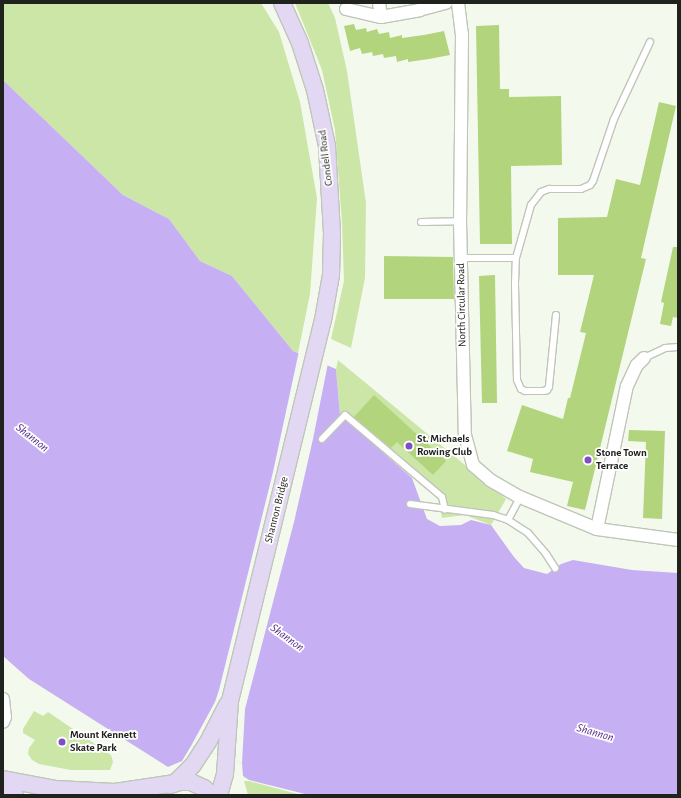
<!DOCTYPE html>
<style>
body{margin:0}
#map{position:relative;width:681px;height:798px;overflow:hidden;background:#f4f9ed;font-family:"Alegreya Sans",sans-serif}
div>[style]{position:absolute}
.green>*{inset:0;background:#cce6a8}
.water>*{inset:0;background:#c6b0f3}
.pier>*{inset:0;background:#f4f9ed}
.building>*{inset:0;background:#b2d47c}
.roads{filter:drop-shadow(1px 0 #c0c5ba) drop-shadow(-1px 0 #c0c5ba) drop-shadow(0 1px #c0c5ba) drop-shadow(0 -1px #c0c5ba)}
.lane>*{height:6px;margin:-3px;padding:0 3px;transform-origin:3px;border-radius:3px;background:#fff}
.street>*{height:12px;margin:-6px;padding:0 6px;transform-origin:6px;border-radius:6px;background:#fff}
.secondary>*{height:16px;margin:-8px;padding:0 8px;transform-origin:8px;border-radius:8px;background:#e2d8f3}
.dots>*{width:11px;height:11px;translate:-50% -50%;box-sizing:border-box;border:2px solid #fff;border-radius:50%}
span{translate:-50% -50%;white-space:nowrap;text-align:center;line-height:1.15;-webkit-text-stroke:3.5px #fff;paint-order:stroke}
.street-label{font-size:11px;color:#20221e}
.poi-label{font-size:11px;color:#20221e;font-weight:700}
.left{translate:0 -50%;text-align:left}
.water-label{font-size:12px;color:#562c8b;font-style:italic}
.frame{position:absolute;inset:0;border:4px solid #20221e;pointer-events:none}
</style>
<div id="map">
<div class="green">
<i style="clip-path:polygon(3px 3px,261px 3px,279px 32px,300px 102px,317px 198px,310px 294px,298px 353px,293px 351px,232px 276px,200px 261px,169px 219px,123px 195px,3px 80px)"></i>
<i style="clip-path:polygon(295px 3px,328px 3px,335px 18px,347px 71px,366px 203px,365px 278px,351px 348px,331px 339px,344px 281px,342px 222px,335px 130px,322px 70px)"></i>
<i style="clip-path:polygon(338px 360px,506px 499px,491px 525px,465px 515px,442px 518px,438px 498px,340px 415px,336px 369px)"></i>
<i style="clip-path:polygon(34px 711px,43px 716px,48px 712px,111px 755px,113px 762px,110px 770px,71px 770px,39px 764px,32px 760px,28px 754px,29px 748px,35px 740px,23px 733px,23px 729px)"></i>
<i style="clip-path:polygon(244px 781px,249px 781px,301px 795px,248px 795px)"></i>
</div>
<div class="water">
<i style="clip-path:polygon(3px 80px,123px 195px,169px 219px,200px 261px,232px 276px,293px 351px,336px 369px,340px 415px,412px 478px,427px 519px,440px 526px,461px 525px,471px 520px,491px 525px,514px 557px,524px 568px,547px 574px,561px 564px,573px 560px,632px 570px,678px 573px,678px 795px,309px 795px,249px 780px,243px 776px,242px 763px,191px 746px,182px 761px,168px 767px,29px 679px,3px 656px)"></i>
</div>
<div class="pier">
<i style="clip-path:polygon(299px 351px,328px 363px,313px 439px,294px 522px,245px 709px,242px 763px,191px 746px,215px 702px,219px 690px,273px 472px)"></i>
</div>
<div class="building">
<i style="clip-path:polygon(354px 24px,356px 30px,366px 28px,367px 32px,377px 29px,379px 34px,389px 32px,390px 38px,402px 35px,402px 38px,424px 35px,444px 31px,450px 55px,429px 59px,408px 62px,408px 59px,397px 62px,396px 56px,384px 58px,383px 54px,373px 56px,372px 52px,362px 54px,360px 48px,350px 51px,344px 26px)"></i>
<i style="clip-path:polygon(499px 25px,500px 89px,509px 89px,509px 97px,561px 96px,562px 165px,511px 166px,512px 244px,480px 244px,476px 26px)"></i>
<i style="clip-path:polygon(659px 102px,676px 106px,641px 258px,646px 259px,585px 510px,567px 506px,573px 482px,530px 472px,533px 459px,507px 451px,522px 405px,563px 419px,568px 398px,570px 398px,586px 333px,580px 332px,594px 275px,558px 275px,558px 218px,607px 217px,616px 179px,640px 185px)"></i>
<i style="clip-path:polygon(673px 247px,678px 247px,678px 318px,673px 317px,671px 326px,660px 324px,664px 303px,661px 302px)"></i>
<i style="clip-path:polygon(384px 256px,453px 257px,454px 299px,384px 299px)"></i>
<i style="clip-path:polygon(495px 275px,497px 403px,482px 403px,479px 276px)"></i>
<i style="clip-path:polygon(374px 395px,446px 461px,433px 475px,397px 442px,391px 448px,354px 417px)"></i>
<i style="clip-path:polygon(629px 430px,665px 431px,662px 519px,643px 518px,646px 442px,628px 441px)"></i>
</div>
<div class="roads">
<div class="lane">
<i style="left:421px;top:222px;width:39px;rotate:-1deg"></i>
<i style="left:461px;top:258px;width:55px"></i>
<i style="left:556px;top:315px;width:72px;rotate:95.6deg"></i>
<i style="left:549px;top:387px;width:4px;rotate:124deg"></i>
<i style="left:547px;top:390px;width:4px;rotate:166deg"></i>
<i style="left:543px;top:391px;width:18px;rotate:180deg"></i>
<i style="left:525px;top:391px;width:4px;rotate:-153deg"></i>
<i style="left:521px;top:389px;width:10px;rotate:-114deg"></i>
<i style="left:517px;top:380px;width:97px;rotate:-91.2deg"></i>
<i style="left:515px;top:283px;width:25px;rotate:-88deg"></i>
<i style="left:516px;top:258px;width:55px;rotate:-74.2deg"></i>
<i style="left:531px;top:205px;width:16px;rotate:-52deg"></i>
<i style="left:541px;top:192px;width:9px;rotate:-21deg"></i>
<i style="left:549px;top:189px;width:32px"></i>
<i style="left:581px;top:189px;width:10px;rotate:-24deg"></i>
<i style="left:590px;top:185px;width:5px;rotate:-53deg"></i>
<i style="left:593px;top:181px;width:65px;rotate:-71.3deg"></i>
<i style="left:614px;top:119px;width:85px;rotate:-64.9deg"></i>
<i style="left:644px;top:358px;width:23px;rotate:-25deg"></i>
<i style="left:665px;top:348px;width:13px;rotate:-4deg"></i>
<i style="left:322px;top:439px;width:33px;rotate:-46deg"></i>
<i style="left:345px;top:415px;width:127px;rotate:40.2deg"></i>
<i style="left:442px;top:497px;width:13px;rotate:77deg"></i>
<i style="left:410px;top:504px;width:84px;rotate:7.5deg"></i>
<i style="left:493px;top:515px;width:16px;rotate:18deg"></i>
<i style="left:508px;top:520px;width:24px;rotate:33deg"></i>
<i style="left:528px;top:533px;width:28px;rotate:49deg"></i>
<i style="left:546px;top:554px;width:17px;rotate:57deg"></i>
<i style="left:508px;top:520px;width:26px;rotate:-62deg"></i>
</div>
<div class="street">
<i style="left:379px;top:3px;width:14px;rotate:82deg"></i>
<i style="left:458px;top:3px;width:31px;rotate:83deg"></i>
<i style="left:462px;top:34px;width:187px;rotate:90.6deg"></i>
<i style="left:460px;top:221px;width:214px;rotate:88.7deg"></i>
<i style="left:465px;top:435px;width:31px;rotate:75deg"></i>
<i style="left:473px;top:465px;width:23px;rotate:41deg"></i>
<i style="left:490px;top:480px;width:34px;rotate:30deg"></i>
<i style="left:520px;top:497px;width:83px;rotate:22.6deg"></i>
<i style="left:597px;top:529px;width:82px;rotate:7.7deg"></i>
<i style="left:346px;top:9px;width:36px;rotate:13deg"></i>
<i style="left:381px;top:17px;width:39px;rotate:-10deg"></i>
<i style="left:419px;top:10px;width:28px;rotate:-15deg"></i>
<i style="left:597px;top:529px;width:146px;rotate:-78.2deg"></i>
<i style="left:627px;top:386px;width:23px;rotate:-65deg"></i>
<i style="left:637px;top:365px;width:10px;rotate:-45deg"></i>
<i style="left:3px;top:699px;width:18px;rotate:84deg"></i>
<i style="left:5px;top:717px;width:5px;rotate:112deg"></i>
</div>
<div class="secondary">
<i style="left:3px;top:779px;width:54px;rotate:10.7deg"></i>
<i style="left:56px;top:789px;width:59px;rotate:2.9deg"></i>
<i style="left:115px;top:792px;width:61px;rotate:-8.5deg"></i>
<i style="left:175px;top:783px;width:25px;rotate:-45deg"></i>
<i style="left:193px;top:765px;width:27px;rotate:-57deg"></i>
<i style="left:208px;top:742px;width:42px;rotate:-62.8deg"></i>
<i style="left:170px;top:785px;width:10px;rotate:-17deg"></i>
<i style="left:180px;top:782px;width:11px"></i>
<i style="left:191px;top:782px;width:14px;rotate:25deg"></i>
<i style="left:204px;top:788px;width:11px;rotate:41deg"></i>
<i style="left:3px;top:793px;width:12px;rotate:9deg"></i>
<i style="left:219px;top:795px;width:22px;rotate:-74deg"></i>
<i style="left:225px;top:774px;width:73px;rotate:-86.1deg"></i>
<i style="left:230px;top:701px;width:392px;rotate:-76.3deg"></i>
<i style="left:323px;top:320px;width:46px;rotate:-79.9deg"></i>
<i style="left:331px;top:275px;width:42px;rotate:-88.6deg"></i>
<i style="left:332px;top:233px;width:87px;rotate:-93.3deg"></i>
<i style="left:327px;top:146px;width:57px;rotate:-102.1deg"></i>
<i style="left:315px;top:90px;width:49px;rotate:-107.7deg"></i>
<i style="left:300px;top:43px;width:44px;rotate:-114.2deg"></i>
</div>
</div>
<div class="dots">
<i style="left:409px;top:446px;background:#7f4dc5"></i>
<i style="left:588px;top:460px;background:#7f4dc5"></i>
<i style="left:62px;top:742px;background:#7f4dc5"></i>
</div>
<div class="street-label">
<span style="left:326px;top:158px;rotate:-97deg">Condell Road</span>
<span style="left:462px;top:305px;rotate:-91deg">North Circular Road</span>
<span style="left:277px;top:510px;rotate:-76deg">Shannon Bridge</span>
</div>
<div class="poi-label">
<span class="left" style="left:417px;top:446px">St. Michaels<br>Rowing Club</span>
<span class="left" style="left:596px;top:460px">Stone Town<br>Terrace</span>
<span class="left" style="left:70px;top:742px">Mount Kennett<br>Skate Park</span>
</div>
<div class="water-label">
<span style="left:32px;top:438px;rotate:38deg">Shannon</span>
<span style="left:287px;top:638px;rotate:36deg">Shannon</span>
<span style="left:595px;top:733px;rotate:16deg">Shannon</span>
</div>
<div class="frame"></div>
</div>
